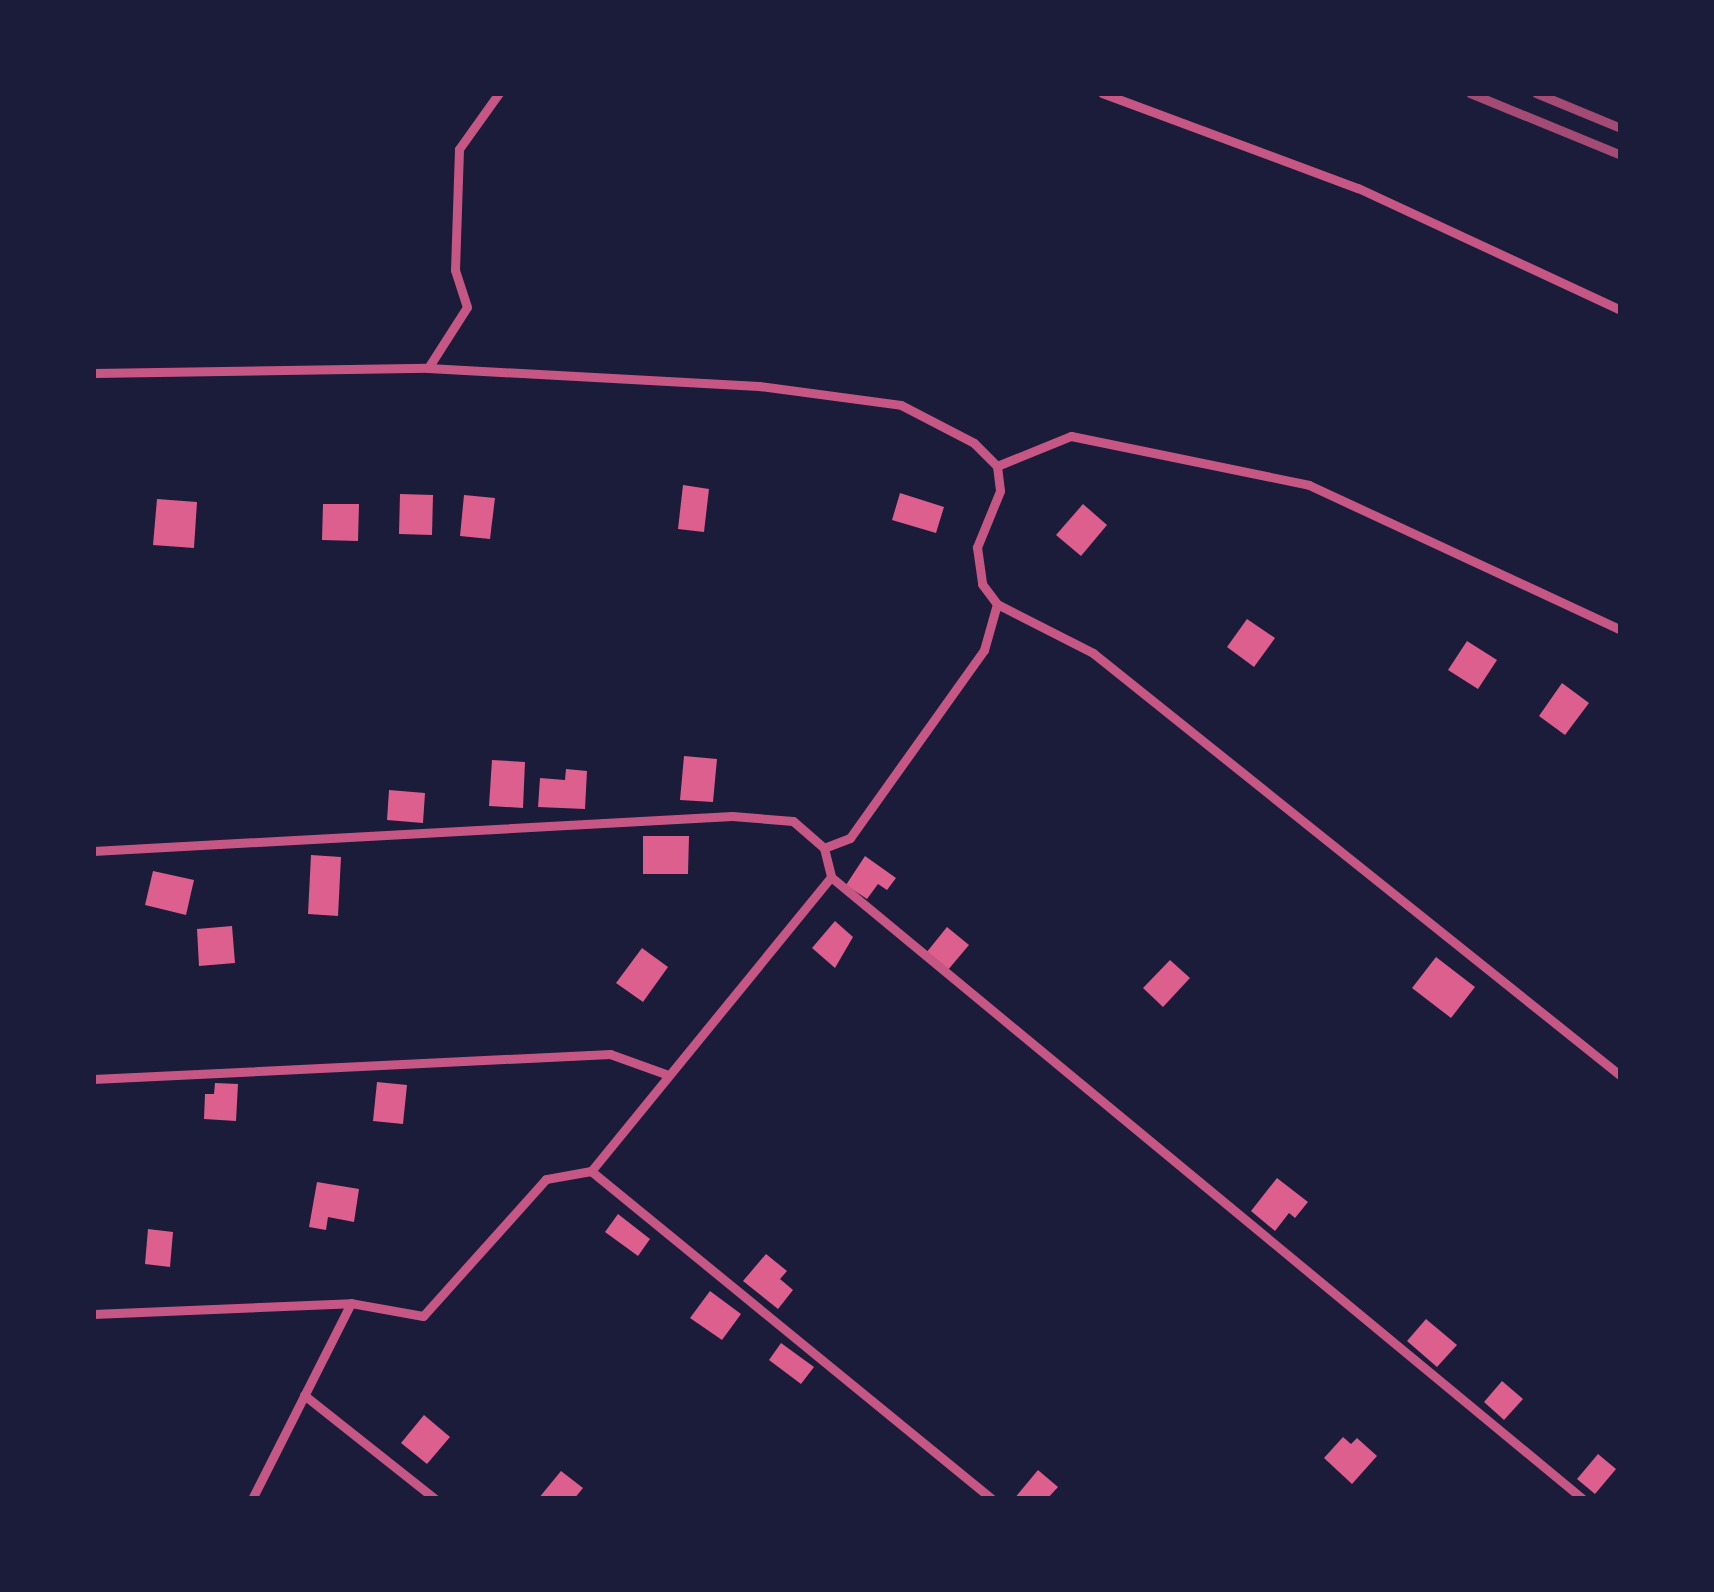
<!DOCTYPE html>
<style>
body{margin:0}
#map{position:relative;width:1714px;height:1592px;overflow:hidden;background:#1b1b3a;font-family:Arial,sans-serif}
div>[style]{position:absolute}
.building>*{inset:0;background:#dd5f8e}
.service>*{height:9px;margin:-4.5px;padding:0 4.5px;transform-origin:4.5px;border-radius:4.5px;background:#c65784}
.rail>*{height:9px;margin:-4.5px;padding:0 4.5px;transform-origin:4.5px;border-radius:4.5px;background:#a44b75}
span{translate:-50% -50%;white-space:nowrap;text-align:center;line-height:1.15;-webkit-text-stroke:12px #1b1b3a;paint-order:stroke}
.frame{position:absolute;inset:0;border:96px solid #1b1b3a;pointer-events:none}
</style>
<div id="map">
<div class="building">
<i style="clip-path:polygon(683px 485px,709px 489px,704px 532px,678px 529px)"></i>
<i style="clip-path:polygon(900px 493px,944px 507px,936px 533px,892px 520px)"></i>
<i style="clip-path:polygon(400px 494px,433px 495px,432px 535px,399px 534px)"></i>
<i style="clip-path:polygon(464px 495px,495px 498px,490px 539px,460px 536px)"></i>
<i style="clip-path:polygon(157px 499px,197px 502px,194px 548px,153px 545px)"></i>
<i style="clip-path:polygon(323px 504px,359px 504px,358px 541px,322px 540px)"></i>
<i style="clip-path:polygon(1083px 504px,1107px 525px,1081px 556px,1056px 535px)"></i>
<i style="clip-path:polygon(1247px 619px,1275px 638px,1254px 667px,1227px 647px)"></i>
<i style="clip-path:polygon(1467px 641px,1497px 660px,1478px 689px,1448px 670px)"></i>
<i style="clip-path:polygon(1562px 683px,1589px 703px,1565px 735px,1539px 716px)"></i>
<i style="clip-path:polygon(684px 756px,717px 759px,713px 802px,680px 800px)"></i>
<i style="clip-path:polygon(492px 760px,525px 762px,523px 808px,489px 806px)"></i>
<i style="clip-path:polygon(566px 769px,587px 771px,585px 809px,538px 807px,540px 778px,565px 780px)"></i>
<i style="clip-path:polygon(389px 790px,425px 793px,423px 823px,387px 820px)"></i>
<i style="clip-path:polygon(643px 836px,689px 836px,688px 874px,643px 874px)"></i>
<i style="clip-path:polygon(311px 855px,341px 857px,338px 916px,308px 914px)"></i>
<i style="clip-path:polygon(865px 856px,896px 878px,887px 890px,878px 884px,867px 899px,846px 885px)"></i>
<i style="clip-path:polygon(153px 871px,194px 880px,186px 915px,145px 905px)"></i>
<i style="clip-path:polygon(835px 921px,853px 937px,835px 968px,812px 948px)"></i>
<i style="clip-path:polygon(232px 926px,235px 963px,199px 966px,197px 929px)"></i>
<i style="clip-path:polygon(947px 927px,969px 945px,947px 971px,926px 953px)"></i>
<i style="clip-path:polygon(642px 948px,668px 967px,643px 1002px,616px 983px)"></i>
<i style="clip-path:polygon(1436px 957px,1475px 987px,1451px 1018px,1412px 988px)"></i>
<i style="clip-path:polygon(1170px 960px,1190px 978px,1163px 1007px,1143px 988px)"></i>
<i style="clip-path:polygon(377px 1082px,407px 1085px,403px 1124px,373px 1121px)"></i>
<i style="clip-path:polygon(215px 1083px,238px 1084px,236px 1121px,204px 1119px,205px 1094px,214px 1094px)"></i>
<i style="clip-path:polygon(1277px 1178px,1308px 1202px,1295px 1218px,1289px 1213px,1275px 1231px,1251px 1211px)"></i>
<i style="clip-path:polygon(317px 1182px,359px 1189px,354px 1222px,328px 1217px,326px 1230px,309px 1227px)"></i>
<i style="clip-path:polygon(618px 1214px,650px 1239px,638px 1256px,605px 1232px)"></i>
<i style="clip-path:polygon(148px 1229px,173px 1232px,170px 1267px,145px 1264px)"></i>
<i style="clip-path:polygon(766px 1254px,787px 1271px,780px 1279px,793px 1290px,778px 1309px,743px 1281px)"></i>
<i style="clip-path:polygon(710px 1291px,741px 1314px,722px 1340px,690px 1318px)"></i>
<i style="clip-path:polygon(1426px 1319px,1457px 1345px,1437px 1367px,1407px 1341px)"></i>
<i style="clip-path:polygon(781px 1343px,814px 1367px,801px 1384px,769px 1360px)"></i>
<i style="clip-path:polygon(1502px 1381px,1523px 1399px,1504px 1420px,1484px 1402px)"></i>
<i style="clip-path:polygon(424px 1415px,450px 1437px,427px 1464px,401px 1443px)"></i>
<i style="clip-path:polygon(1343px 1437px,1351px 1444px,1357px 1438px,1377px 1456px,1352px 1484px,1324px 1458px)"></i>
<i style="clip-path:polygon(1598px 1454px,1616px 1469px,1595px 1494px,1577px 1479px)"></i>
<i style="clip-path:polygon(1038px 1470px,1058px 1487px,1047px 1499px,1014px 1499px)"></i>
<i style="clip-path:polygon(561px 1471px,583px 1488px,574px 1499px,538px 1499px)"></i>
</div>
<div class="service">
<i style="left:1102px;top:93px;width:273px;rotate:20.4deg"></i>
<i style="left:1358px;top:188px;width:290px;rotate:24.9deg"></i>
<i style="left:428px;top:368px;width:72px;rotate:-57.4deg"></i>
<i style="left:467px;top:307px;width:39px;rotate:-108deg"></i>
<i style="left:455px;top:270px;width:121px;rotate:-88.1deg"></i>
<i style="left:459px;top:149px;width:69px;rotate:-54.5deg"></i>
<i style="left:93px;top:373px;width:335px;rotate:-0.9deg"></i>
<i style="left:428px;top:368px;width:331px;rotate:3.1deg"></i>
<i style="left:759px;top:386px;width:143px;rotate:7.6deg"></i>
<i style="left:901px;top:405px;width:82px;rotate:27.5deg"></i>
<i style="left:974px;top:443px;width:33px;rotate:45deg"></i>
<i style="left:997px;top:466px;width:25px;rotate:83deg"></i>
<i style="left:1000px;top:491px;width:61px;rotate:112.3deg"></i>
<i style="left:977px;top:547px;width:37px;rotate:82deg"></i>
<i style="left:982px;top:584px;width:25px;rotate:53deg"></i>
<i style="left:997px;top:604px;width:48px;rotate:105.8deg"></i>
<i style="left:984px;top:650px;width:231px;rotate:125.5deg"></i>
<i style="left:850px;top:838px;width:28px;rotate:159deg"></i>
<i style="left:824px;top:848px;width:30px;rotate:76deg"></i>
<i style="left:831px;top:877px;width:380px;rotate:129.2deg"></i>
<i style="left:591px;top:1171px;width:46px;rotate:169.9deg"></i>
<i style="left:546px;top:1179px;width:184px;rotate:131.9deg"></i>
<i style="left:423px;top:1316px;width:73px;rotate:-169.8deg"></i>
<i style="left:351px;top:1303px;width:220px;rotate:116.8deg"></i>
<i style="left:997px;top:466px;width:80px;rotate:-22.1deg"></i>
<i style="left:1071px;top:436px;width:243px;rotate:11.6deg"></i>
<i style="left:1309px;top:485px;width:344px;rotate:24.9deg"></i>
<i style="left:997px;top:604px;width:108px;rotate:27deg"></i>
<i style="left:1093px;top:653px;width:677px;rotate:38.7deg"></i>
<i style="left:93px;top:851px;width:640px;rotate:-3.14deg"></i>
<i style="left:732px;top:816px;width:61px;rotate:4.7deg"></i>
<i style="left:793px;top:821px;width:41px;rotate:41.1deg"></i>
<i style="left:831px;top:877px;width:976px;rotate:39.6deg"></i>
<i style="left:93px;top:1079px;width:518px;rotate:-2.77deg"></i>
<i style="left:610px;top:1054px;width:59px;rotate:19.7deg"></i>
<i style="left:591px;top:1171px;width:518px;rotate:39.28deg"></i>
<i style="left:93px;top:1314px;width:258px;rotate:-2.4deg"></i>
<i style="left:304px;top:1395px;width:167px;rotate:38.4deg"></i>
</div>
<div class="rail">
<i style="left:1470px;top:93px;width:163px;rotate:22.3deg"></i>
<i style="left:1536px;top:93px;width:92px;rotate:22.4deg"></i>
</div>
<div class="frame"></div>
</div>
